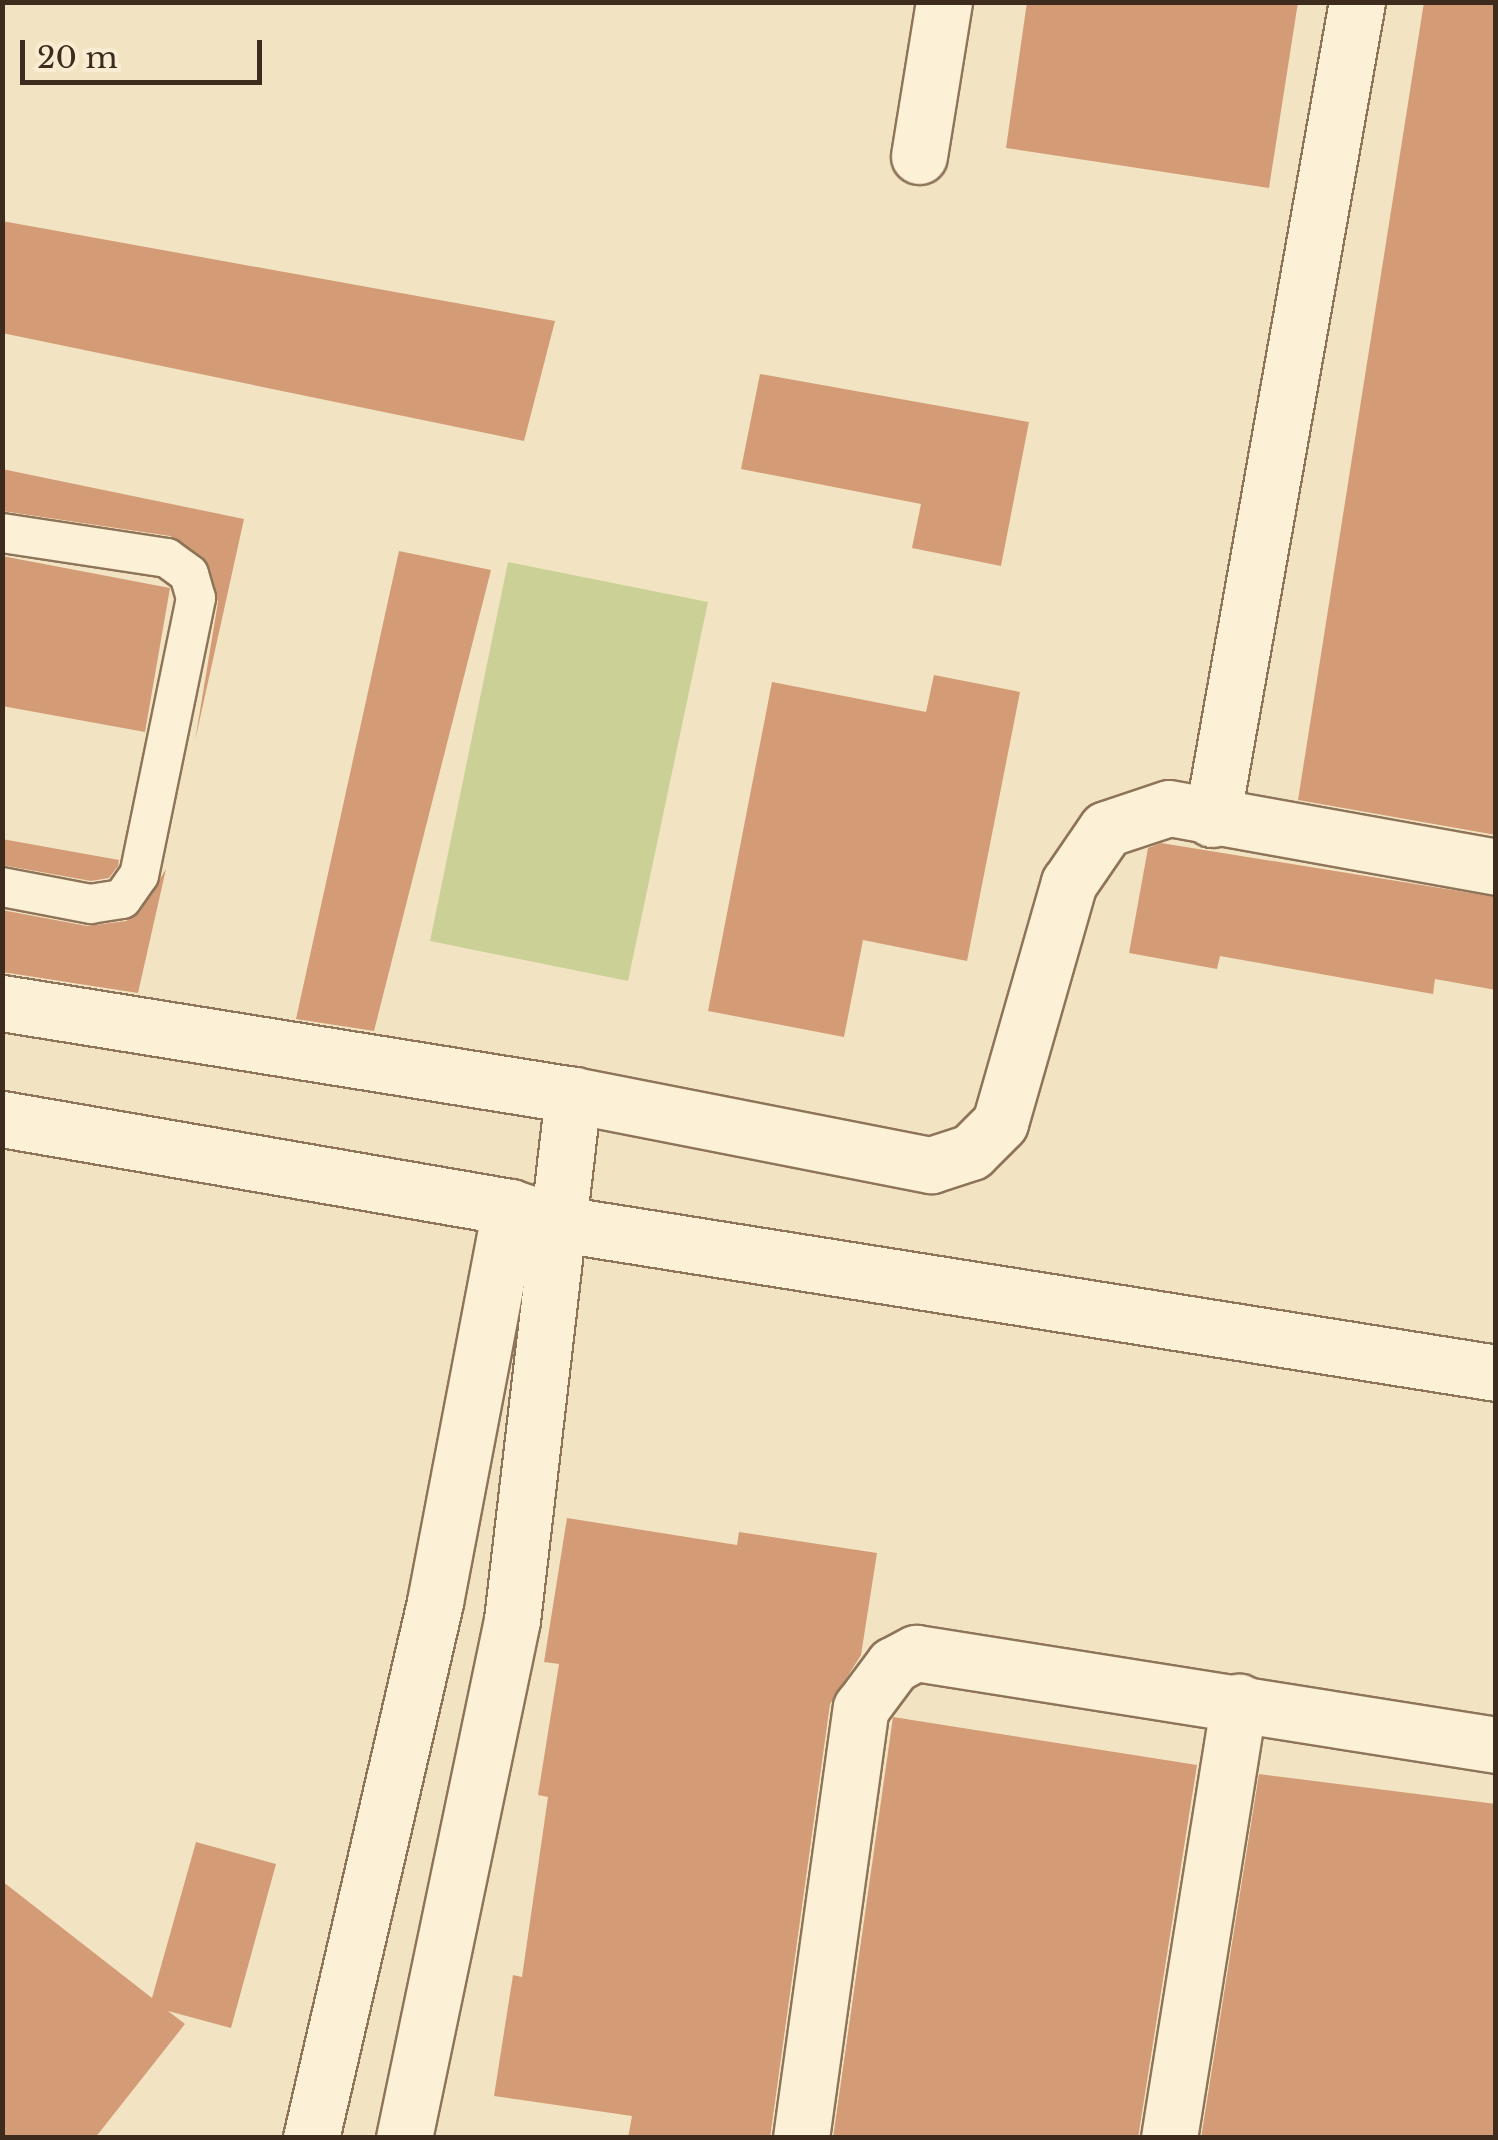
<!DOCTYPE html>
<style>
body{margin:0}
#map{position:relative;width:1498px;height:2140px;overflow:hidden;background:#f2e4c3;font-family:"Libre Baskerville",serif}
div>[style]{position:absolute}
.green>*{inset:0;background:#cbd196}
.building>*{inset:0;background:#d39c76}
.roads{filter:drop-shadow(2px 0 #8e7458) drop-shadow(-2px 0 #8e7458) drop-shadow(0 2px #8e7458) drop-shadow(0 -2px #8e7458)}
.service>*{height:38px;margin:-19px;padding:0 19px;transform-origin:19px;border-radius:19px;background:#fcf0d7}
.minor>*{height:55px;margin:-27.5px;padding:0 27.5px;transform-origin:27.5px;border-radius:27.5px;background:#fcf0d7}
span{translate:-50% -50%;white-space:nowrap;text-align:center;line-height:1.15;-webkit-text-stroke:9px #f8edd3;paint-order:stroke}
.frame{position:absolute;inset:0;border:5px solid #3d2c1d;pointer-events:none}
.scale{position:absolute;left:20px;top:40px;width:242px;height:45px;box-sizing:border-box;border:5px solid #3d2c1d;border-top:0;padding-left:12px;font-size:30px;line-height:35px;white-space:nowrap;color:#3d2c1d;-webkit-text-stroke:8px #f8edd3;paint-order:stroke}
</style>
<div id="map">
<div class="green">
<i style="clip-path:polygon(508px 562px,708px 602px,628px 981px,430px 941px)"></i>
</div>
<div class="building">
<i style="clip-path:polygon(1027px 2px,1298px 2px,1269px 188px,1006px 148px)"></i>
<i style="clip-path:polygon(1424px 2px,1496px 2px,1496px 835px,1298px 800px)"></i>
<i style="clip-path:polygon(2px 221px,555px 321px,524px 441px,2px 333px)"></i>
<i style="clip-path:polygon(760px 374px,1029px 422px,1001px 566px,912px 548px,921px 504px,741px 469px)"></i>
<i style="clip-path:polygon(2px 469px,244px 519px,195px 741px,218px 602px,203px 557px,170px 536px,2px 511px)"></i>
<i style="clip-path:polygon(399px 551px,491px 570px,374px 1031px,296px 1019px)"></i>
<i style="clip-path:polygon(2px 556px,170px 588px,145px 732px,2px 706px)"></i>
<i style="clip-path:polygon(934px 675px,1020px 692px,967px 961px,863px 940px,844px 1037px,708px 1011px,772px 682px,926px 712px)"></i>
<i style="clip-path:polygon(2px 839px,119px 860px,118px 866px,109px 878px,91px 881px,2px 865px)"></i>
<i style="clip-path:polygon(1161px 843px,1496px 897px,1496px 990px,1435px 979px,1433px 994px,1220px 956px,1217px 969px,1129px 953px,1148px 848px)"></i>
<i style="clip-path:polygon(166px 869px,138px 993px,2px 972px,2px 910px,87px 926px,126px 921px,140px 912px)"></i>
<i style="clip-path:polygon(567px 1518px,737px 1545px,739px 1532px,877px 1553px,861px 1655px,830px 1704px,770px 2138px,628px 2138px,632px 2116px,494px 2096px,513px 1975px,522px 1977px,548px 1797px,538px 1795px,559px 1664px,544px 1662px)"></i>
<i style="clip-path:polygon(893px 1717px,1197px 1765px,1138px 2138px,833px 2138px)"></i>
<i style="clip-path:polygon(1259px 1774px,1496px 1804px,1496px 2138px,1201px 2138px)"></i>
<i style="clip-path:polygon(196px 1842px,276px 1864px,231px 2028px,168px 2011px,185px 2024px,95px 2138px,2px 2138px,2px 1881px,152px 1998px)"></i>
</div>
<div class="roads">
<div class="service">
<i style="left:2px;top:533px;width:167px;rotate:8.6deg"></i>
<i style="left:167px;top:558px;width:27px;rotate:36deg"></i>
<i style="left:189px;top:574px;width:25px;rotate:74deg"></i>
<i style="left:196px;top:598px;width:283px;rotate:101.6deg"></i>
<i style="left:139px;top:875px;width:29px;rotate:125deg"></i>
<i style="left:122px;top:899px;width:31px;rotate:171deg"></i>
<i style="left:91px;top:904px;width:91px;rotate:-169.2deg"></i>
</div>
<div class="minor">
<i style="left:919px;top:156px;width:156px;rotate:-80.8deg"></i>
<i style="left:1212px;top:819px;width:830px;rotate:-79.94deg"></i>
<i style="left:2px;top:1003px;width:578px;rotate:9.15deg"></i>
<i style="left:573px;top:1095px;width:365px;rotate:11.1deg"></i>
<i style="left:931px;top:1165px;width:42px;rotate:-18deg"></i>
<i style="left:971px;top:1152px;width:41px;rotate:-45deg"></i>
<i style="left:1000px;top:1123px;width:250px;rotate:-74deg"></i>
<i style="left:1069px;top:883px;width:65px;rotate:-55.6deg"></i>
<i style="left:1106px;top:829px;width:66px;rotate:-18.4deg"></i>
<i style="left:1169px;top:808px;width:332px;rotate:10.2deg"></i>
<i style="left:2px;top:1119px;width:516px;rotate:9.83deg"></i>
<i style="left:510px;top:1207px;width:54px;rotate:18.4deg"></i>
<i style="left:561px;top:1224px;width:947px;rotate:9.05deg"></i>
<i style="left:311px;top:2138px;width:550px;rotate:-76.97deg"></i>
<i style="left:435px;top:1602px;width:402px;rotate:-79.2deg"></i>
<i style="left:404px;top:2138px;width:529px;rotate:-78.22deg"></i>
<i style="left:512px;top:1620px;width:529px;rotate:-83.37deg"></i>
<i style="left:801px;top:2138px;width:434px;rotate:-82.1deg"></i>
<i style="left:861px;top:1708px;width:54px;rotate:-53.3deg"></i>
<i style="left:893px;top:1665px;width:26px;rotate:-28deg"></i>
<i style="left:916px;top:1653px;width:587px;rotate:9.01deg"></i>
<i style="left:1169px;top:2138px;width:442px;rotate:-80.9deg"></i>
</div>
</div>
<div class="frame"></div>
<div class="scale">20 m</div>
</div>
